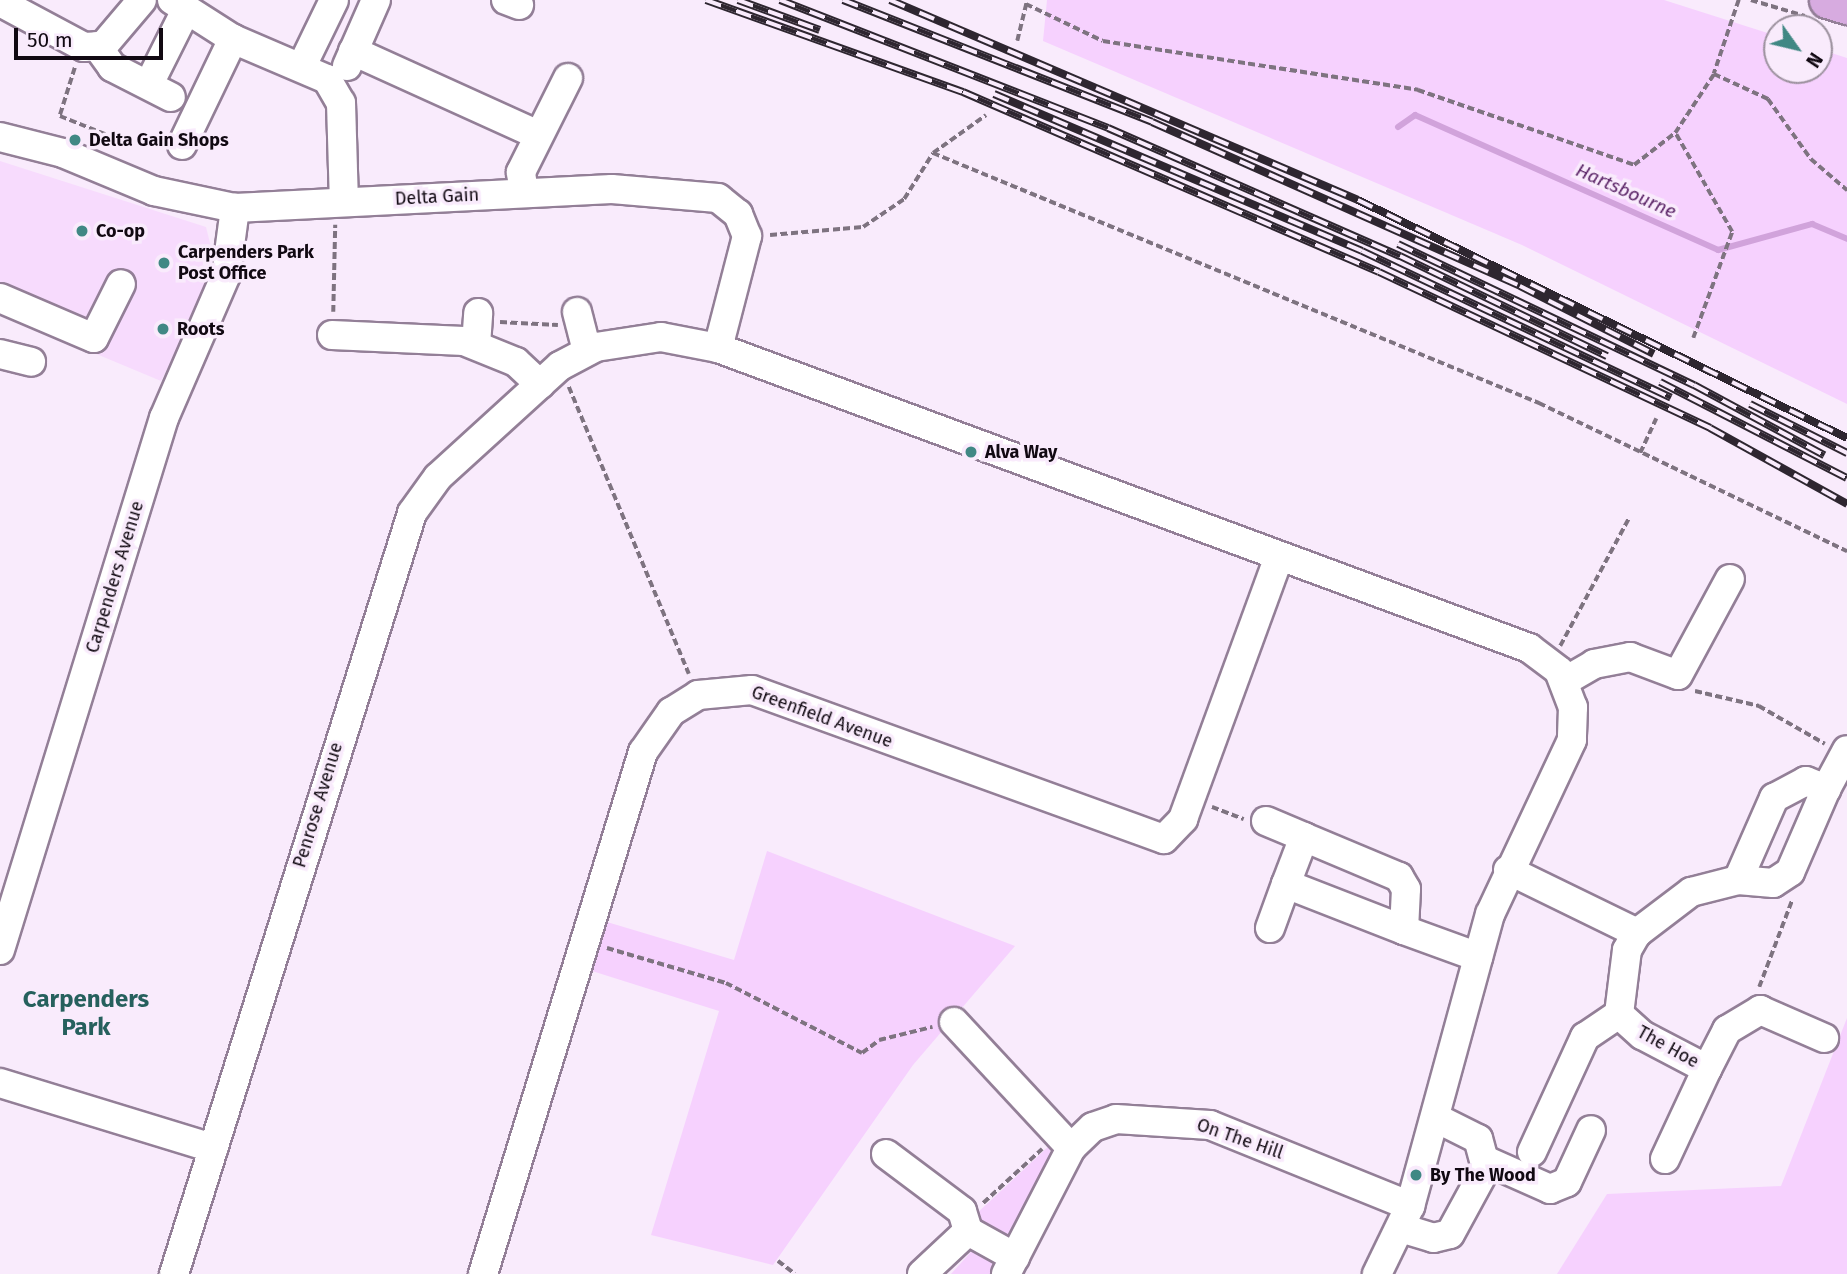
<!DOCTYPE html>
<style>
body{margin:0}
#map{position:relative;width:1847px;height:1274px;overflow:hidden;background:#f9ebfc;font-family:"Fira Sans",sans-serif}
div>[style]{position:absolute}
.built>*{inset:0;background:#f7dbfd}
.green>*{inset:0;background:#f6d1fe}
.stream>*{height:6px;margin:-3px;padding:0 3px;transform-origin:3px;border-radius:3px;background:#d1a3db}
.path>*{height:3.5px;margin-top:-1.75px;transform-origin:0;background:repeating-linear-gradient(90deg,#7e7380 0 7px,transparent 0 10.5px)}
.roads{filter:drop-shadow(2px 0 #937f97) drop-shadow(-2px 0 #937f97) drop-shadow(0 2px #937f97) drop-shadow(0 -2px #937f97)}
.minor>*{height:28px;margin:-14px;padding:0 14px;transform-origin:14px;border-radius:14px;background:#fff}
.major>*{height:35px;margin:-17.5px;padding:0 17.5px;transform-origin:17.5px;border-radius:17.5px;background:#d7abe0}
.rail>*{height:8px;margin-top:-4px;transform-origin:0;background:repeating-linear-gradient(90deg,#f9ebfc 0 16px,#2e2630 0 32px);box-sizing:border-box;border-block:2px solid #2e2630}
.dots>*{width:19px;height:19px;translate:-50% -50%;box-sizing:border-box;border:4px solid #f9ebfc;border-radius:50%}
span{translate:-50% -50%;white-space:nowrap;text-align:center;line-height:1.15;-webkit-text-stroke:7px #f9ebfc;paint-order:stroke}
.poi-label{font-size:18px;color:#110912;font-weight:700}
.left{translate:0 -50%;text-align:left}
.street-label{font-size:18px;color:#110912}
.water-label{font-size:19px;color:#5c2668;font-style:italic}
.district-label{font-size:24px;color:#26605d;font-weight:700}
.north{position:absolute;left:1763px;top:14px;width:70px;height:70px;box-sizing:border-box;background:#f9ebfc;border:2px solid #9c919e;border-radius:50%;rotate:124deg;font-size:19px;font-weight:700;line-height:28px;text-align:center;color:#110912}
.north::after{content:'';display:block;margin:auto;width:24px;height:32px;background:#408884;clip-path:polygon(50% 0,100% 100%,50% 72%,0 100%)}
.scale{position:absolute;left:14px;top:28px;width:149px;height:32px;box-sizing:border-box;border:4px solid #110912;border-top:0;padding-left:9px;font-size:21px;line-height:24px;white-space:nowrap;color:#110912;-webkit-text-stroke:5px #f9ebfc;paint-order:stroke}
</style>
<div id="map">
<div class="built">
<i style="clip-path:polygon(0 161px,206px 227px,215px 263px,210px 284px,161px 381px,70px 343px,79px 323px,0 290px)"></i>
</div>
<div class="green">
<i style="clip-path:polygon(1047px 0,1664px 0,1777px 36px,1777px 70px,1819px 70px,1819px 49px,1847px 58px,1847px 404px,1522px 245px,1043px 41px)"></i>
<i style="clip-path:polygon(767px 851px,1015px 946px,913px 1065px,773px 1265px,651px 1235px,719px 1011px,592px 971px,607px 922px,734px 960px)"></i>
<i style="clip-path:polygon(1847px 1018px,1847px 1274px,1557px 1274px,1607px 1194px,1781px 1186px)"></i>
<i style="clip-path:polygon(1050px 1145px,1051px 1166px,1011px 1237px,995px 1237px,974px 1216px)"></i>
<i style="clip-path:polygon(979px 1243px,998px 1262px,997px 1274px,951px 1274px)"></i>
</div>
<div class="stream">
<i style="left:1398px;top:127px;width:21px;rotate:-35deg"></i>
<i style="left:1415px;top:115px;width:332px;rotate:24deg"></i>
<i style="left:1718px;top:250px;width:98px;rotate:-15.5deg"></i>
<i style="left:1812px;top:224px;width:38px;rotate:23deg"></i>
</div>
<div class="path">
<i style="left:1739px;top:0;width:78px;rotate:108.7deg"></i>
<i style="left:1714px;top:74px;width:60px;rotate:24.8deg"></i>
<i style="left:1768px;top:99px;width:74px;rotate:54.4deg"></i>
<i style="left:1811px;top:159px;width:48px;rotate:40.7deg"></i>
<i style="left:1751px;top:0;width:56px;rotate:16.5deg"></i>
<i style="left:1026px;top:4px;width:85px;rotate:25.7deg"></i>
<i style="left:1103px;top:41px;width:319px;rotate:8.8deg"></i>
<i style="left:1418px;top:90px;width:229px;rotate:19.1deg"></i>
<i style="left:1634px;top:165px;width:52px;rotate:-38deg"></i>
<i style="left:1017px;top:41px;width:42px;rotate:-76.3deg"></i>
<i style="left:75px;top:68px;width:50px;rotate:107.4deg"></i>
<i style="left:60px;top:116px;width:81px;rotate:21.8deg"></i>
<i style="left:933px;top:153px;width:656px;rotate:22.42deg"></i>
<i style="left:1539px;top:403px;width:342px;rotate:25.7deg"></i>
<i style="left:770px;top:235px;width:93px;rotate:-4.9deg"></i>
<i style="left:863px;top:227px;width:50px;rotate:-34.3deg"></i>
<i style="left:904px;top:199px;width:54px;rotate:-57.8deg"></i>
<i style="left:933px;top:153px;width:65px;rotate:-35.6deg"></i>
<i style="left:333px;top:312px;width:87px;rotate:-88.7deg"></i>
<i style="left:500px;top:322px;width:58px;rotate:3deg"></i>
<i style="left:1693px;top:338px;width:113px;rotate:-69.8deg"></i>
<i style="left:1732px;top:232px;width:114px;rotate:-119.9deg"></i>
<i style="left:1675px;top:133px;width:71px;rotate:-56.5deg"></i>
<i style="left:569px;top:387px;width:311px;rotate:67.3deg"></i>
<i style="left:1640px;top:453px;width:38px;rotate:-65deg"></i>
<i style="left:1560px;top:646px;width:145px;rotate:-61.7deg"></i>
<i style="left:1695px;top:691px;width:66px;rotate:13.2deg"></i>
<i style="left:1759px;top:706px;width:76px;rotate:29.9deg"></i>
<i style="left:1212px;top:807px;width:34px;rotate:21deg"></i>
<i style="left:607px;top:948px;width:124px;rotate:16.4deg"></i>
<i style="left:726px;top:983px;width:153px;rotate:27.2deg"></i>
<i style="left:862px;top:1053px;width:21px;rotate:-37deg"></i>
<i style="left:879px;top:1040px;width:55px;rotate:-13.8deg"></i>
<i style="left:1759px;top:987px;width:93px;rotate:-69.2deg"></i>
<i style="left:983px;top:1203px;width:80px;rotate:-42.5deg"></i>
<i style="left:778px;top:1261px;width:21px;rotate:37deg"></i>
</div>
<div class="roads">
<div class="minor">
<i style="left:172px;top:0;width:72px;rotate:32.6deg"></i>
<i style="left:233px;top:39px;width:102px;rotate:23.1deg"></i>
<i style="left:327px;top:79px;width:28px;rotate:60deg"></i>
<i style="left:341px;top:103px;width:99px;rotate:88.3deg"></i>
<i style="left:506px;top:0;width:14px;rotate:21deg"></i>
<i style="left:0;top:2px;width:95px;rotate:28.2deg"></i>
<i style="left:84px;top:47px;width:19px;rotate:-3deg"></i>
<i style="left:103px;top:46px;width:60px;rotate:-49.7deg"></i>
<i style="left:97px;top:46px;width:26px;rotate:54deg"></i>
<i style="left:112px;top:67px;width:66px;rotate:27deg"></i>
<i style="left:353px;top:51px;width:201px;rotate:24.4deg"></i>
<i style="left:302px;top:66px;width:73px;rotate:-64.1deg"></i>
<i style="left:347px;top:66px;width:72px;rotate:-66.3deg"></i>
<i style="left:155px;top:72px;width:69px;rotate:-63.4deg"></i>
<i style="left:0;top:137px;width:65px;rotate:14.3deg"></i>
<i style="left:63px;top:153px;width:99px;rotate:22.7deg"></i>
<i style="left:154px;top:191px;width:83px;rotate:11.9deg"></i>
<i style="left:235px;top:208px;width:377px;rotate:-2.9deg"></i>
<i style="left:612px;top:189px;width:106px;rotate:4.9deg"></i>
<i style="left:718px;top:198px;width:26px;rotate:39deg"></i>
<i style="left:738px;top:214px;width:24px;rotate:68deg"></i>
<i style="left:747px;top:236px;width:116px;rotate:104.5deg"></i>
<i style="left:182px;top:145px;width:118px;rotate:-64.3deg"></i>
<i style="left:524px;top:192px;width:20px;rotate:-99deg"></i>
<i style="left:521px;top:172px;width:105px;rotate:-63.4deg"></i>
<i style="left:0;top:298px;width:102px;rotate:23.1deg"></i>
<i style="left:94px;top:338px;width:60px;rotate:-63.4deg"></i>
<i style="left:577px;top:312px;width:40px;rotate:75.6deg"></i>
<i style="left:332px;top:335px;width:132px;rotate:2.6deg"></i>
<i style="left:464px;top:341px;width:56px;rotate:22deg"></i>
<i style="left:516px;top:362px;width:33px;rotate:43deg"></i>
<i style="left:476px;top:345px;width:32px;rotate:-86deg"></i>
<i style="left:0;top:354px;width:32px;rotate:14deg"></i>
<i style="left:1565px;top:681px;width:34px;rotate:-30deg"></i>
<i style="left:1594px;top:664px;width:37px;rotate:-11deg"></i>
<i style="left:1630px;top:657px;width:51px;rotate:20.6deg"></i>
<i style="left:1678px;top:675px;width:109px;rotate:-61.6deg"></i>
<i style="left:1806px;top:781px;width:22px;rotate:22deg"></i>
<i style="left:1826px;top:789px;width:90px;rotate:113.4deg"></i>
<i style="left:1790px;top:872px;width:20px;rotate:147deg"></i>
<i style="left:1773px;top:883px;width:35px;rotate:-175deg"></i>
<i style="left:1738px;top:880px;width:90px;rotate:-66.3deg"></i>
<i style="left:1774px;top:798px;width:36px;rotate:-28deg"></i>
<i style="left:1826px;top:789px;width:44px;rotate:-61.7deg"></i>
<i style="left:1266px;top:821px;width:41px;rotate:22.8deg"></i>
<i style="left:1508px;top:870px;width:144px;rotate:26deg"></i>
<i style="left:1270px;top:928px;width:47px;rotate:-70deg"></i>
<i style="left:1404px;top:930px;width:41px;rotate:-87.2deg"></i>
<i style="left:1406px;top:889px;width:14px;rotate:-120deg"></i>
<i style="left:1399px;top:877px;width:103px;rotate:-157.2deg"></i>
<i style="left:1304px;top:837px;width:50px;rotate:111deg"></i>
<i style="left:1286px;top:884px;width:127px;rotate:21.3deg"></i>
<i style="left:1404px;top:930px;width:79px;rotate:20deg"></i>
<i style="left:0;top:950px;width:557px;rotate:-72.87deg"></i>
<i style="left:164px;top:418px;width:156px;rotate:-66.6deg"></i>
<i style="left:226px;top:275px;width:68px;rotate:-82.3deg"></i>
<i style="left:954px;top:1022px;width:172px;rotate:47.1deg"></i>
<i style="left:1707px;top:1069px;width:44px;rotate:-62.9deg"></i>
<i style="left:1727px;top:1030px;width:39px;rotate:-31deg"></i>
<i style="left:1760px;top:1010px;width:70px;rotate:23.6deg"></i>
<i style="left:0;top:1083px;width:223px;rotate:17deg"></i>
<i style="left:1532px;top:1152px;width:127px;rotate:-65.3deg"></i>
<i style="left:1585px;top:1037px;width:41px;rotate:-34.1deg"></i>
<i style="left:886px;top:1154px;width:95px;rotate:36.9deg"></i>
<i style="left:962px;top:1211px;width:21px;rotate:73deg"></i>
<i style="left:1665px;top:1159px;width:99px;rotate:-65deg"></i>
<i style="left:1707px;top:1069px;width:73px;rotate:-152.4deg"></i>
<i style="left:1642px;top:1035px;width:31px;rotate:-138deg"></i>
<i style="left:1619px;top:1014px;width:64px;rotate:-82.9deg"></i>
<i style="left:1627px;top:950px;width:20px;rotate:-60deg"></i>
<i style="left:1637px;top:933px;width:68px;rotate:-37.2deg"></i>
<i style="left:1691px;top:892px;width:49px;rotate:-14.3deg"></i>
<i style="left:1487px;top:1161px;width:69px;rotate:24deg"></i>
<i style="left:1550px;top:1189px;width:18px;rotate:-22deg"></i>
<i style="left:1567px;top:1182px;width:57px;rotate:-65.2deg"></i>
<i style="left:1401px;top:1228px;width:34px;rotate:17deg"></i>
<i style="left:1433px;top:1238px;width:17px;rotate:-13deg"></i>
<i style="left:1450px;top:1234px;width:75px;rotate:-61.4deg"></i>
<i style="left:1486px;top:1168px;width:30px;rotate:-105deg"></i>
<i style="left:1478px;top:1139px;width:47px;rotate:-153.4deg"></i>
<i style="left:174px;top:1274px;width:797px;rotate:-72.63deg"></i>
<i style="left:412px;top:513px;width:44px;rotate:-54.2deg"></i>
<i style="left:438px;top:477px;width:165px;rotate:-42.3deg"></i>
<i style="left:560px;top:366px;width:41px;rotate:-27.8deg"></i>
<i style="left:596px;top:347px;width:66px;rotate:-8.7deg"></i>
<i style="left:661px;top:337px;width:58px;rotate:10.9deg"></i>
<i style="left:718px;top:348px;width:865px;rotate:20.3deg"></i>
<i style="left:1529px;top:648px;width:38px;rotate:37deg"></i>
<i style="left:1559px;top:671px;width:39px;rotate:69deg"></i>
<i style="left:1573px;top:707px;width:33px;rotate:92deg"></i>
<i style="left:1572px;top:740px;width:192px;rotate:115.2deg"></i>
<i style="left:1490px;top:914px;width:303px;rotate:105.3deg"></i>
<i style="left:1410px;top:1206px;width:76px;rotate:115.9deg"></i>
<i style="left:483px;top:1274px;width:546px;rotate:-72.96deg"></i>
<i style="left:643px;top:752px;width:49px;rotate:-55deg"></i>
<i style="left:671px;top:712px;width:32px;rotate:-32deg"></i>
<i style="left:698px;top:695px;width:54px;rotate:-5.3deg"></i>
<i style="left:752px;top:690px;width:438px;rotate:19.9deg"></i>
<i style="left:1164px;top:839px;width:28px;rotate:-46deg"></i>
<i style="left:1183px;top:819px;width:280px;rotate:-69.9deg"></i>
<i style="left:922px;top:1274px;width:63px;rotate:-43.1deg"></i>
<i style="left:968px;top:1231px;width:54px;rotate:29deg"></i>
<i style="left:1006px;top:1274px;width:142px;rotate:-62.7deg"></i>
<i style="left:1071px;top:1148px;width:30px;rotate:-44deg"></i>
<i style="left:1093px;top:1127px;width:24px;rotate:-19deg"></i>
<i style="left:1116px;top:1119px;width:94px;rotate:3.7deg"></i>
<i style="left:1210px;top:1125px;width:216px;rotate:22deg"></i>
</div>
<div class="major">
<i style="left:1827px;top:0;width:21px;rotate:17deg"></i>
</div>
</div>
<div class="rail">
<i style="left:706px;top:0;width:273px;rotate:19.7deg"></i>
<i style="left:963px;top:92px;width:453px;rotate:23.4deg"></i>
<i style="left:1379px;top:272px;width:366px;rotate:25.2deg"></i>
<i style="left:1710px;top:428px;width:157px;rotate:29deg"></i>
<i style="left:738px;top:0;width:87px;rotate:20.1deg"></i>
<i style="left:780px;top:0;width:352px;rotate:21.3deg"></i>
<i style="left:1108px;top:128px;width:319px;rotate:23.7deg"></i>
<i style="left:1400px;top:256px;width:230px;rotate:25.8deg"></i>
<i style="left:843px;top:0;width:332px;rotate:21.5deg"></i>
<i style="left:1152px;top:122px;width:403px;rotate:24deg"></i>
<i style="left:1520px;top:286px;width:150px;rotate:26.9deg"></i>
<i style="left:890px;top:0;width:509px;rotate:23.14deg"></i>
<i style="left:1358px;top:200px;width:544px;rotate:25.95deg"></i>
<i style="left:994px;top:94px;width:400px;rotate:23.1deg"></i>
<i style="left:1362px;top:251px;width:342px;rotate:25.4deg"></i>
<i style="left:1398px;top:244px;width:328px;rotate:25.5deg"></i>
<i style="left:1694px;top:385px;width:148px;rotate:28.3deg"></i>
<i style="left:1660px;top:382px;width:210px;rotate:27.2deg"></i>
<i style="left:1750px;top:404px;width:109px;rotate:26.8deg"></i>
</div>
<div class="dots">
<i style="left:75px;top:140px;background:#408884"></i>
<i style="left:82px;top:231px;background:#408884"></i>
<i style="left:164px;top:263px;background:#408884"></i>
<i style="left:163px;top:329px;background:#408884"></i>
<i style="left:971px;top:452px;background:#408884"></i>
<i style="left:1416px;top:1175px;background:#408884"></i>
</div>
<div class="poi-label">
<span class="left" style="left:89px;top:140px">Delta Gain Shops</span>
<span class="left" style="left:96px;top:231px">Co-op</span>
<span class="left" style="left:178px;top:263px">Carpenders Park<br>Post Office</span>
<span class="left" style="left:177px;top:329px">Roots</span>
<span class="left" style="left:985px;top:452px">Alva Way</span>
<span class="left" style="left:1430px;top:1175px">By The Wood</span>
</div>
<div class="street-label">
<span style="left:437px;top:197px;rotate:-3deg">Delta Gain</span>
<span style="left:115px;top:577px;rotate:-73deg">Carpenders Avenue</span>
<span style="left:822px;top:717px;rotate:20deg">Greenfield Avenue</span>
<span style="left:318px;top:805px;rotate:-73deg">Penrose Avenue</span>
<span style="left:1668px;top:1047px;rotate:29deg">The Hoe</span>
<span style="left:1240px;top:1139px;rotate:19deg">On The Hill</span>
</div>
<div class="water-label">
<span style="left:1626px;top:191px;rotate:24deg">Hartsbourne</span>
</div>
<div class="district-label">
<span style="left:86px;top:1014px">Carpenders<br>Park</span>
</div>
<div class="north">N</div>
<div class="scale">50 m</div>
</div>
